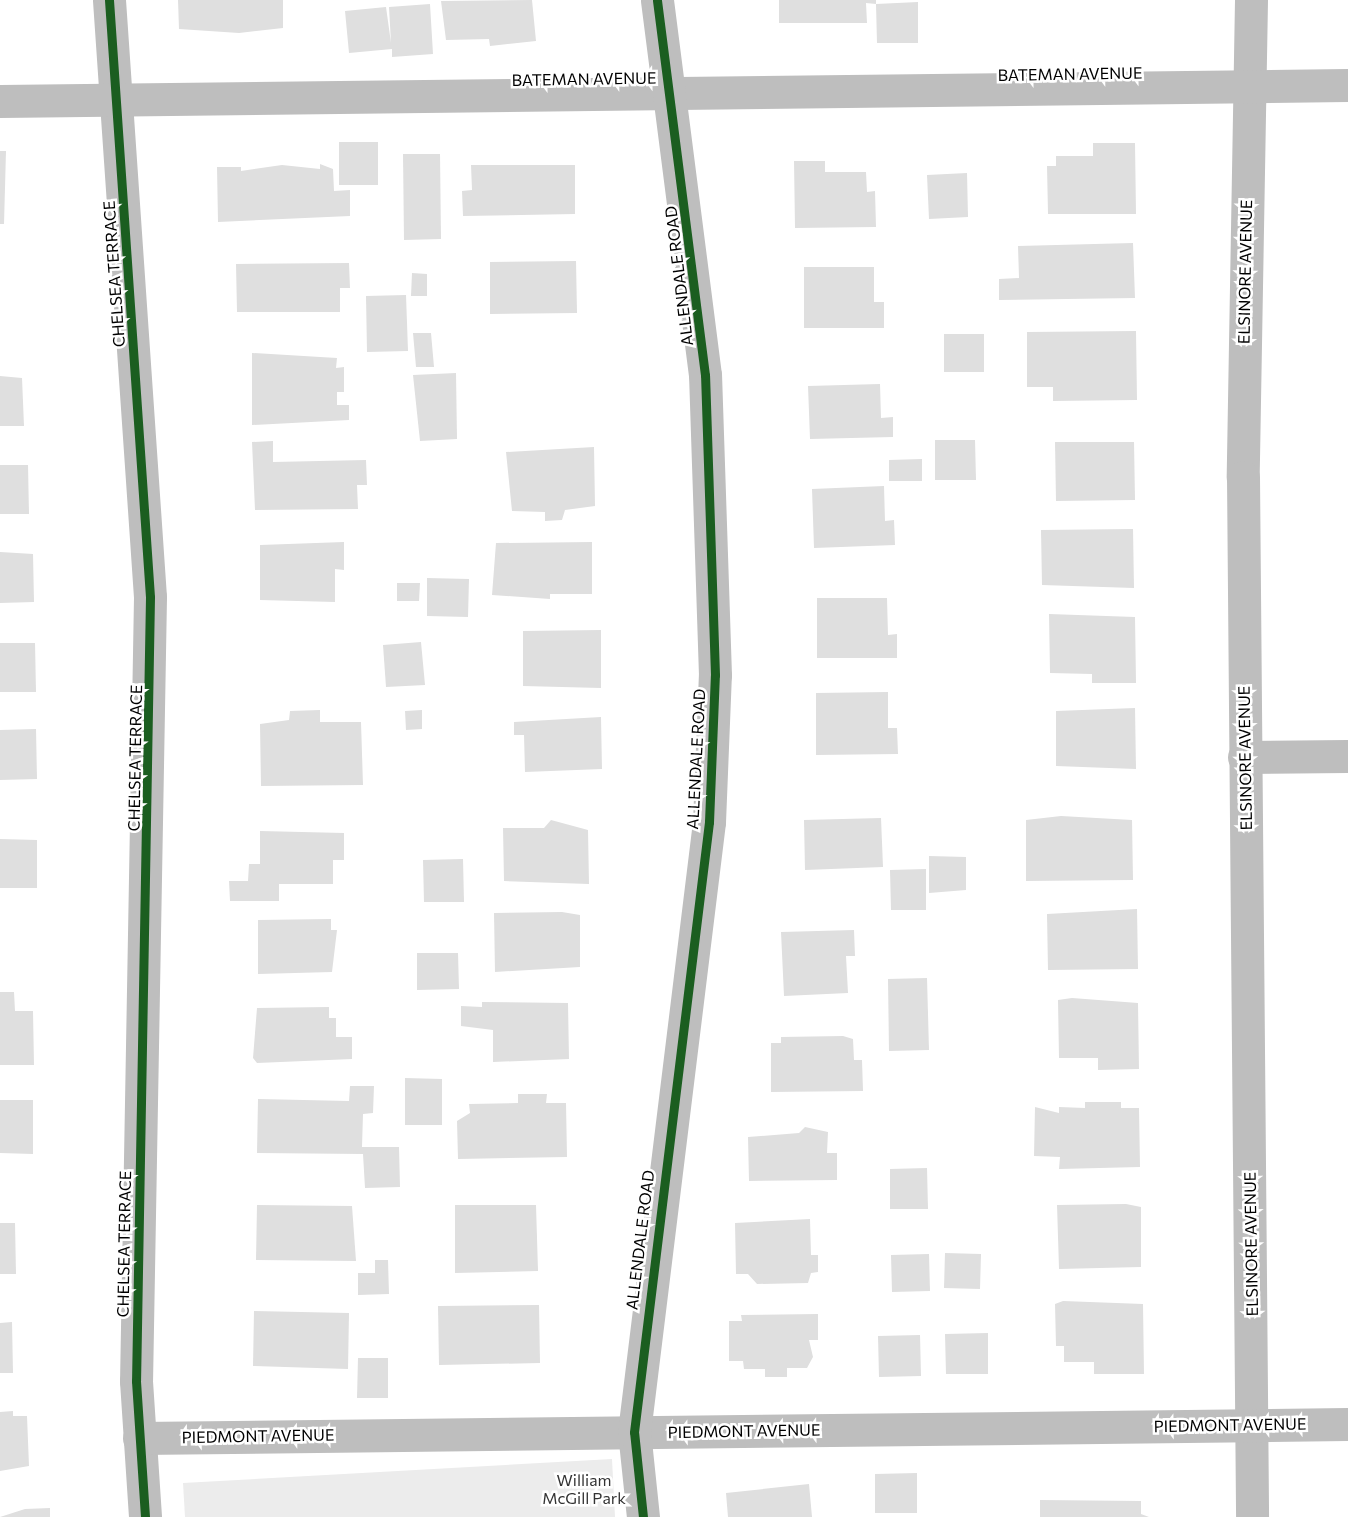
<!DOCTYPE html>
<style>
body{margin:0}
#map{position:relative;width:1348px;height:1517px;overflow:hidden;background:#fff;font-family:Commissioner,sans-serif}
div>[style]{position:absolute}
.green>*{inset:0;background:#ececec}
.building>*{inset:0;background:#dfdfdf}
.street>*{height:33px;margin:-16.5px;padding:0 16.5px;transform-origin:16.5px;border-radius:16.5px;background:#bebebe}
.cycleway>*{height:9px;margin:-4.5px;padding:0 4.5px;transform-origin:4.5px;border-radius:4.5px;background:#1b5e20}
span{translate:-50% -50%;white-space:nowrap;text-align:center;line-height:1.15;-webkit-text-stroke:5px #fff;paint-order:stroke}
.street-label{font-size:16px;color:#000}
.park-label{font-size:16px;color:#333}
</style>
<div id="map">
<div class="green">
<i style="clip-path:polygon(612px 1459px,615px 1517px,185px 1517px,183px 1483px)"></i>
</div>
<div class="building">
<i style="clip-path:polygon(178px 0,283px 0,283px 28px,239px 33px,179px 29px)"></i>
<i style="clip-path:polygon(532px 0,536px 41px,490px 46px,489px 39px,446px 40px,441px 1px)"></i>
<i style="clip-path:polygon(779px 0,876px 0,876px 4px,866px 3px,867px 23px,779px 23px)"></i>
<i style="clip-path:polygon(918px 2px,918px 43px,877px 43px,876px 4px)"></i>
<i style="clip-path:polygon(430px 4px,433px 54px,392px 57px,392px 49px,349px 53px,345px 11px,386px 7px,391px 43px,389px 7px)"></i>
<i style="clip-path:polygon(339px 142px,378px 142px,378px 185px,339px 185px)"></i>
<i style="clip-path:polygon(1093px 143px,1135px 143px,1136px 214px,1048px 214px,1047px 166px,1056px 166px,1056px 156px,1093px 156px)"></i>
<i style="clip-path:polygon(0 151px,6px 151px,4px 224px,0 224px)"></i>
<i style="clip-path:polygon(403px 154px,440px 154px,441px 239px,404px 240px)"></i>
<i style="clip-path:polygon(794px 161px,825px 161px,825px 172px,866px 172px,867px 192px,875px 191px,876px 227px,795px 228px)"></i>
<i style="clip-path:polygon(320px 164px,333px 169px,334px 191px,350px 190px,350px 216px,218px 222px,217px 167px,241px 167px,241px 171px,282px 165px,320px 169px)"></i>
<i style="clip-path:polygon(471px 165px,575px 165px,575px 214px,463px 216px,462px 191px,472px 190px)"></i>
<i style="clip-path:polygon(967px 173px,968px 217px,929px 219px,927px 175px)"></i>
<i style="clip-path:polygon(1133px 243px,1135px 298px,999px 300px,999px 279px,1019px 278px,1018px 246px)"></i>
<i style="clip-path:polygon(576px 261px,577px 313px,490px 314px,490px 262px)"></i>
<i style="clip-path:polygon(349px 263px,350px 288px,340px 288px,340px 312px,237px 312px,236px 264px)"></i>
<i style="clip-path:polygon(804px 267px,874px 267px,874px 302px,884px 302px,884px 328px,804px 328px)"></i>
<i style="clip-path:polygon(412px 273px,427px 274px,427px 296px,411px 296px)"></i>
<i style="clip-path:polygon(406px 295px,408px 351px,367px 352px,366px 296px)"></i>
<i style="clip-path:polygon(1136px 331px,1137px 400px,1053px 401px,1053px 387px,1027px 387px,1027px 332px)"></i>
<i style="clip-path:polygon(413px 333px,431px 333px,434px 367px,416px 367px)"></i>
<i style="clip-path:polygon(944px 334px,984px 334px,984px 372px,944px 372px)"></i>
<i style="clip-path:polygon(252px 353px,337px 358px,336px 368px,344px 367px,344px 392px,337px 392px,337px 405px,349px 405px,349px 420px,252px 425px)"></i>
<i style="clip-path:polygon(456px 373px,457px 439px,420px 441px,413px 375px)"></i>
<i style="clip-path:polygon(0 376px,22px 378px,24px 426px,0 426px)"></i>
<i style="clip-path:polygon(880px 384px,881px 418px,893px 417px,893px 437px,810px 439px,808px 386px)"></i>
<i style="clip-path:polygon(935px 440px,975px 440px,976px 480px,935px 480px)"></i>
<i style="clip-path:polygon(273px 441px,273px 462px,366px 460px,367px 485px,357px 485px,358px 509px,255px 510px,252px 442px)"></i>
<i style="clip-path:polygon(1055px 442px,1134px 442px,1135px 500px,1056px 501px)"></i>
<i style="clip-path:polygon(594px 447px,595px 506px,565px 510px,562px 520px,545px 521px,545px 512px,512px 511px,506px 452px)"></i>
<i style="clip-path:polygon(922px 459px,922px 481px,889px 481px,889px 460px)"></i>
<i style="clip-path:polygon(0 465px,28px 465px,29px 514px,0 514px)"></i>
<i style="clip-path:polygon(884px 486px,885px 521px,894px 520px,895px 545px,814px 548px,812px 489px)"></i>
<i style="clip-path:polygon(1133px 529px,1134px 588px,1042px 585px,1041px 530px)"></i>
<i style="clip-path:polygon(344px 542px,344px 570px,335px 569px,335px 602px,260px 600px,260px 545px)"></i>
<i style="clip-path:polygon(592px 542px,592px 594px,550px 594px,550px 599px,492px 595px,496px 543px)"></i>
<i style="clip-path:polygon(0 552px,33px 554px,34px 602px,0 603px)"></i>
<i style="clip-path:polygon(427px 578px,469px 579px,468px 617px,427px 616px)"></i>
<i style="clip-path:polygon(397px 583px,420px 583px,419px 601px,397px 601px)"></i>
<i style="clip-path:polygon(817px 598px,887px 598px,888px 635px,897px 634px,897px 658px,817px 658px)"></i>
<i style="clip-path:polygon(1049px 614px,1135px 617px,1136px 683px,1092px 683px,1092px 674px,1050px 673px)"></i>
<i style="clip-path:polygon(601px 630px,601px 688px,523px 686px,523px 631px)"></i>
<i style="clip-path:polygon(421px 642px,425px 685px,386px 687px,383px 645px)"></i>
<i style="clip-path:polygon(0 643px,35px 643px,36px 692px,0 692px)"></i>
<i style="clip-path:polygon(888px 692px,888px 728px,897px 728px,898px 754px,816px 755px,816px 693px)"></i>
<i style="clip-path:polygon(1135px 708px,1136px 769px,1056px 766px,1056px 711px)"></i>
<i style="clip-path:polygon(422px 710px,422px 729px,406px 730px,405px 711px)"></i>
<i style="clip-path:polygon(290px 711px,320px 710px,320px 722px,361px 722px,363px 785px,261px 786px,260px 724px,289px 720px)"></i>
<i style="clip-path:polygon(601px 717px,602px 769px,525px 772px,524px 735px,514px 735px,514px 722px)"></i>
<i style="clip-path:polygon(36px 729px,37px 779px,0 780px,0 730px)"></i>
<i style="clip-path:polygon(1061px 816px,1132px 820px,1133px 880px,1026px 881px,1026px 820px)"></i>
<i style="clip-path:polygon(881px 818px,883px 867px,805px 870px,804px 820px)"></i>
<i style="clip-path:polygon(551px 820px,588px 830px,589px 884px,504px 881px,503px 828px,544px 828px)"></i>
<i style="clip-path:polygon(260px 831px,344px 833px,344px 860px,333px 860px,333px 884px,279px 884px,279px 901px,230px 901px,229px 881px,248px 881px,249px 864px,260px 864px)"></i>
<i style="clip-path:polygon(0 839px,37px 840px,37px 888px,0 888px)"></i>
<i style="clip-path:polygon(929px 856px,966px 857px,966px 890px,929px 893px)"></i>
<i style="clip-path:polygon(463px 859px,464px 902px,424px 902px,423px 860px)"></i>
<i style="clip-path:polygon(926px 869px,926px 910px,891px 910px,890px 870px)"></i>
<i style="clip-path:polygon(1137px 909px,1138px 969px,1048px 970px,1047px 914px)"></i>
<i style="clip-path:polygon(562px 912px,580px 915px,580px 967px,495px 972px,494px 913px)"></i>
<i style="clip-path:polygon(331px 919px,331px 930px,337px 930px,332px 972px,258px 974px,258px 920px)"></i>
<i style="clip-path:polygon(854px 930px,855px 956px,846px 956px,848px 993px,784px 996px,781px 932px)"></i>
<i style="clip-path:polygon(417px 953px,458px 953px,459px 989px,417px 990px)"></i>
<i style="clip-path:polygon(927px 978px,929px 1050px,889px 1051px,888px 979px)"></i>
<i style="clip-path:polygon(0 992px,14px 992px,15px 1011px,33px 1011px,34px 1065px,0 1065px)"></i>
<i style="clip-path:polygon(1072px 998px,1138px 1003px,1139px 1069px,1098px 1070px,1098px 1058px,1059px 1058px,1058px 1000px)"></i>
<i style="clip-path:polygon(482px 1002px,568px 1003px,569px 1059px,493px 1062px,493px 1030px,461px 1026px,461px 1006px,482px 1007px)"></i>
<i style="clip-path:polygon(329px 1007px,329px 1018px,336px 1018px,336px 1037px,352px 1037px,352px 1059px,257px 1063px,253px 1058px,257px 1008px)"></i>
<i style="clip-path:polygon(843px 1036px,853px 1039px,854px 1060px,862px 1060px,863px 1091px,771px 1092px,771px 1043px,781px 1043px,781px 1037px)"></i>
<i style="clip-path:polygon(405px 1078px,442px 1079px,442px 1125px,405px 1125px)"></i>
<i style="clip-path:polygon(350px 1086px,374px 1086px,373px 1113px,363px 1114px,362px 1147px,399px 1147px,400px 1187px,365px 1188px,363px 1154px,257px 1153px,258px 1099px,349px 1101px)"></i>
<i style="clip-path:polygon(518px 1094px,547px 1094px,546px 1103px,566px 1103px,567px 1157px,458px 1159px,457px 1121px,470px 1113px,469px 1104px,518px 1103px)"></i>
<i style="clip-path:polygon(0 1100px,33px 1100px,33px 1154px,0 1153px)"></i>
<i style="clip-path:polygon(1085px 1102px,1121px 1102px,1121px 1108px,1139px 1108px,1140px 1167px,1059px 1169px,1060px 1157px,1034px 1156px,1035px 1107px,1059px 1113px,1059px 1107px,1085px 1108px)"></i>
<i style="clip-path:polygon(805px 1127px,828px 1132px,827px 1153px,837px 1153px,837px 1180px,749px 1181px,748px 1137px,799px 1133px)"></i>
<i style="clip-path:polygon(927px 1168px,928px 1209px,890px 1209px,890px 1169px)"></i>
<i style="clip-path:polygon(1126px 1204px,1141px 1207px,1141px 1267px,1059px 1269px,1057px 1205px)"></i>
<i style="clip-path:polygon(257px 1205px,352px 1206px,356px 1261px,256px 1260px)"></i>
<i style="clip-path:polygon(455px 1205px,536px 1205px,538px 1271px,455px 1273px)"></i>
<i style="clip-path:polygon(810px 1219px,811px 1255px,818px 1255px,818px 1272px,811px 1273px,808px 1283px,757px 1284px,748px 1274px,736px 1274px,735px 1223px)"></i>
<i style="clip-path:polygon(0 1223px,15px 1223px,16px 1274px,0 1274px)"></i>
<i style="clip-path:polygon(945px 1253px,981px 1254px,980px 1289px,944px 1288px)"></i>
<i style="clip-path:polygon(929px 1254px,930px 1291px,892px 1292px,891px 1255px)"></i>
<i style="clip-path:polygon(375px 1260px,388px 1260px,389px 1294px,358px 1295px,358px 1273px,375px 1273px)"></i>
<i style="clip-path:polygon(1063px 1301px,1143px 1304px,1144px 1374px,1094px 1374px,1094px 1362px,1064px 1362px,1064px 1346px,1056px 1346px,1055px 1304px)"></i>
<i style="clip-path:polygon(539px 1305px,540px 1363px,439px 1365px,438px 1306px)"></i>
<i style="clip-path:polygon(254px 1311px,349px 1313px,348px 1369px,253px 1366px)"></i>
<i style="clip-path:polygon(818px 1314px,818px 1340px,809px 1340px,813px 1357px,807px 1368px,787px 1368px,787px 1377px,765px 1377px,765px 1369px,744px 1369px,743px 1361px,729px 1361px,729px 1321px,742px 1321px,741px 1315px)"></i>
<i style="clip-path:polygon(12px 1322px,13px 1373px,0 1373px,0 1323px)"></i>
<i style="clip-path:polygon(988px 1333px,988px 1374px,946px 1374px,945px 1334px)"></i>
<i style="clip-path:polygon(920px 1335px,921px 1376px,879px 1377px,878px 1336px)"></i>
<i style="clip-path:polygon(358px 1358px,388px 1358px,388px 1398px,357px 1398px)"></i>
<i style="clip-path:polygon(13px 1411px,13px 1416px,27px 1416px,29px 1466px,0 1471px,0 1412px)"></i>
<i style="clip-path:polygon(917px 1473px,917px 1513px,875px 1513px,875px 1474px)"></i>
<i style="clip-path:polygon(809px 1484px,812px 1517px,728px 1517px,726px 1493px)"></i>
<i style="clip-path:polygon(1040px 1500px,1141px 1501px,1141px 1514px,1149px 1517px,1040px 1517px)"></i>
<i style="clip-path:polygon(50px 1508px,50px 1517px,0 1517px,25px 1509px)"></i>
</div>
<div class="street">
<i style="left:109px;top:0;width:598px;rotate:86.07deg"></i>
<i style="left:150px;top:597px;width:784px;rotate:91.02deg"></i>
<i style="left:136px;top:1381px;width:136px;rotate:86.2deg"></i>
<i style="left:1251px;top:0;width:477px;rotate:91deg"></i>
<i style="left:1243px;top:477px;width:1040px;rotate:89.5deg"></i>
<i style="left:0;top:101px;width:1348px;rotate:-0.68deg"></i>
<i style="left:1244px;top:757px;width:104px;rotate:-0.6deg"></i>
<i style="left:139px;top:1438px;width:1209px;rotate:-0.66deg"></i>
<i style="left:643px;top:1517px;width:85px;rotate:-96deg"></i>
<i style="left:634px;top:1432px;width:615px;rotate:-82.99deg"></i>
<i style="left:709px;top:822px;width:147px;rotate:-87.7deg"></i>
<i style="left:715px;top:675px;width:300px;rotate:-91.9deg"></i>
<i style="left:705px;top:375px;width:378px;rotate:-97.3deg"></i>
</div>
<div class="cycleway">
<i style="left:109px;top:0;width:598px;rotate:86.07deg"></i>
<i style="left:150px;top:597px;width:784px;rotate:91.02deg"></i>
<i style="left:136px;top:1381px;width:136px;rotate:86.2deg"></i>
<i style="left:643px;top:1517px;width:85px;rotate:-96deg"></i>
<i style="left:634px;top:1432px;width:615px;rotate:-82.99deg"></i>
<i style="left:709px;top:822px;width:147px;rotate:-87.7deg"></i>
<i style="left:715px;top:675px;width:300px;rotate:-91.9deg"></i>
<i style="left:705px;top:375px;width:378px;rotate:-97.3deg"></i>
</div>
<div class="street-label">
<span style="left:1070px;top:74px;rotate:-1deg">BATEMAN AVENUE</span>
<span style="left:584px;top:79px;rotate:-1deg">BATEMAN AVENUE</span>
<span style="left:1245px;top:272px;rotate:-89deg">ELSINORE AVENUE</span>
<span style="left:114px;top:274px;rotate:-94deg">CHELSEA TERRACE</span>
<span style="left:679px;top:276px;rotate:-97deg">ALLENDALE ROAD</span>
<span style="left:135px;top:758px;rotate:-89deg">CHELSEA TERRACE</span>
<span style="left:1245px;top:758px;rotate:-91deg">ELSINORE AVENUE</span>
<span style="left:696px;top:759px;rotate:-87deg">ALLENDALE ROAD</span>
<span style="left:640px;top:1240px;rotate:-83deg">ALLENDALE ROAD</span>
<span style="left:124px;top:1244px;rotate:-89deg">CHELSEA TERRACE</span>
<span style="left:1251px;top:1244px;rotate:-91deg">ELSINORE AVENUE</span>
<span style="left:1230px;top:1425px;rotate:-1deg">PIEDMONT AVENUE</span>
<span style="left:744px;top:1431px;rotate:-1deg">PIEDMONT AVENUE</span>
<span style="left:258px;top:1436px;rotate:-1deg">PIEDMONT AVENUE</span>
</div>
<div class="park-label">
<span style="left:584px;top:1489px">William<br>McGill Park</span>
</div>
</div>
